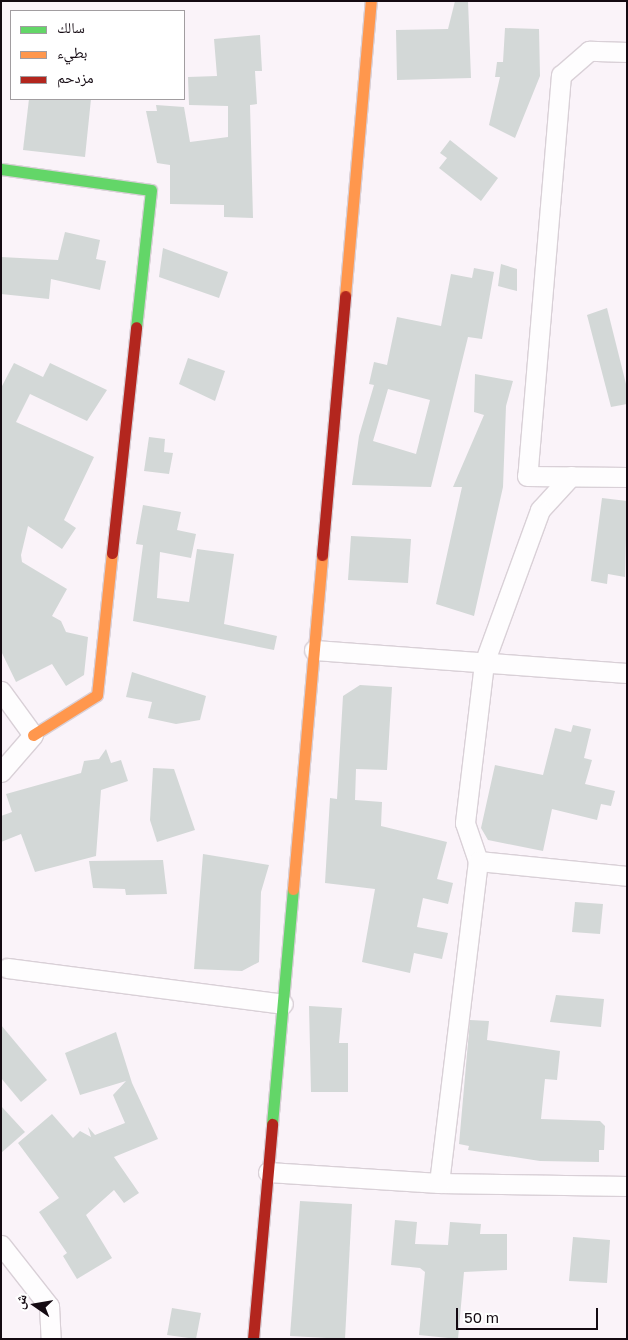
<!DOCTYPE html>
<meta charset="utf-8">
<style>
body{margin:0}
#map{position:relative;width:628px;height:1340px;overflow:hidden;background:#faf3f9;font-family:"Golos Text","Noto Naskh Arabic",sans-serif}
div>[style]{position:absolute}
.building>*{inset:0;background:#d3d8d7}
.roads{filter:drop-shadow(1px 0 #d9d0d7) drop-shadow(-1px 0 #d9d0d7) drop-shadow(0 1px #d9d0d7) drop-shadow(0 -1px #d9d0d7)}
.street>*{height:19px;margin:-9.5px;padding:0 9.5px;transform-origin:9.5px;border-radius:9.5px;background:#fefdfe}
.fast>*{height:11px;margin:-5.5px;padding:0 5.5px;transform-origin:5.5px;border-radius:5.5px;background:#63d668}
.slow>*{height:11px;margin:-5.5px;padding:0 5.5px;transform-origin:5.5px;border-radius:5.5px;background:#ff974d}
.jam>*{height:11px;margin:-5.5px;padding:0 5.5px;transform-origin:5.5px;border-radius:5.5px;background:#b3261e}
span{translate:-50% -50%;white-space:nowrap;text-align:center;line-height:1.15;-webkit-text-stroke:5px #fff;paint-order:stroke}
.frame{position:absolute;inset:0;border:2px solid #140a12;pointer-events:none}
.legend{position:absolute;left:10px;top:10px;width:175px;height:90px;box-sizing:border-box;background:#fff;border:1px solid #a19da0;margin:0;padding:6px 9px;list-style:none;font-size:15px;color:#140a12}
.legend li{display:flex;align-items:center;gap:10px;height:25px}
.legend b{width:25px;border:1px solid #a19da0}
.north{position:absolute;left:10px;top:1280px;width:50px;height:50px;-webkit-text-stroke:4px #fff;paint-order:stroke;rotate:283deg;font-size:14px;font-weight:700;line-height:20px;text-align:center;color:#140a12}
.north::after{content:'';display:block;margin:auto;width:18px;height:22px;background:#140a12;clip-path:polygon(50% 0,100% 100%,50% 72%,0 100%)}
.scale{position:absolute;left:456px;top:1308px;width:142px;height:22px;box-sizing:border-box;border:2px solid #140a12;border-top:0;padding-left:6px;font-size:15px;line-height:18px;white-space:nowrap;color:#140a12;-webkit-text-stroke:4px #fff;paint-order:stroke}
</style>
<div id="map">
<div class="building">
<i style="clip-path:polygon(455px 1px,468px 1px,471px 78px,397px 80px,396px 30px,448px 29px)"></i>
<i style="clip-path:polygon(505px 28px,539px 29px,540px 76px,515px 138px,489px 125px,500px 77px,495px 77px,497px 62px,503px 62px)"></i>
<i style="clip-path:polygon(260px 35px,262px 71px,255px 71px,257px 104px,250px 105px,253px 218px,224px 217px,224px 205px,170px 204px,170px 165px,157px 163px,146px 111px,157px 111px,156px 105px,184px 107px,190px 142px,228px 137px,228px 106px,189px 105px,188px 77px,217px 76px,214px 39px)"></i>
<i style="clip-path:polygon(29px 99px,91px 99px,85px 157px,23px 150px)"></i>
<i style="clip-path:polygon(450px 140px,498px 178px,481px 201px,439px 168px,447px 158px,440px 153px)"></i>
<i style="clip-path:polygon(65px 232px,100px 240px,96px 259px,106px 261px,100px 290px,51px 279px,49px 299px,1px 294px,1px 257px,58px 260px)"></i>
<i style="clip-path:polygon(163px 248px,228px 272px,219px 298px,159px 277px)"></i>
<i style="clip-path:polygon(501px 264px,517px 269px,517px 291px,498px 286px)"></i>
<i style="clip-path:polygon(evenodd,474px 268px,494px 272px,482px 339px,468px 337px,431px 487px,352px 485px,359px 436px,374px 385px,369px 384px,374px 362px,387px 365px,397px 317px,441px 326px,451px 274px,472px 278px,474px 268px,388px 389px,430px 400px,416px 454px,373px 441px,388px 389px)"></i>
<i style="clip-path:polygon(607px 308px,627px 388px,627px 404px,611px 407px,587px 315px)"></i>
<i style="clip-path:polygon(188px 358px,225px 371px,215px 401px,179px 384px)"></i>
<i style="clip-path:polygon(14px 363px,43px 377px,50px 363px,107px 390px,87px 421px,30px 394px,16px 422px,94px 457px,64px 520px,76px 528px,62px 549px,28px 526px,21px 555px,22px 562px,67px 589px,52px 616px,61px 621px,66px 632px,88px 637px,84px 675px,66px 686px,52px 664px,16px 682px,1px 651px,1px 388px)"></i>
<i style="clip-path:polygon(475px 374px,513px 381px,506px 406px,503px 487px,474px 616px,436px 604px,462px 487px,453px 487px,484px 415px,474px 412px)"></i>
<i style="clip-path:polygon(149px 437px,165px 439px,164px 452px,173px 453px,169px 474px,144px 471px)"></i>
<i style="clip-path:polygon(602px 498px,627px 501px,625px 577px,608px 574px,607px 584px,591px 581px)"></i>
<i style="clip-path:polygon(143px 505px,181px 512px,177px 530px,196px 534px,191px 558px,160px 552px,157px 598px,189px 602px,197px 549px,234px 554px,224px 624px,277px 636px,274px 650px,133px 621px,143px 545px,136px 544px)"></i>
<i style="clip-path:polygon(351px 536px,411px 539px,408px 583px,348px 580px)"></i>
<i style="clip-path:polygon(132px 672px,206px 696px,200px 720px,176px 724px,148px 718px,152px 702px,126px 697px)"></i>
<i style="clip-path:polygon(360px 685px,392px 687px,387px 770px,356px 769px,355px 800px,382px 802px,381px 826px,447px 842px,437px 879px,453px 883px,448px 904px,423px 898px,417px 927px,448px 933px,442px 959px,414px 953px,410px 973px,362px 962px,375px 889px,325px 883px,330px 798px,337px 799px,343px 696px)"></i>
<i style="clip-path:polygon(573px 725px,591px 729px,584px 758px,592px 760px,585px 784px,615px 791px,611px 806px,601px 804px,597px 820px,552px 809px,543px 851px,488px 840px,481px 828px,495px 765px,543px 775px,555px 728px,571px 732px)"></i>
<i style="clip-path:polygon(106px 749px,111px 763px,121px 760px,128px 781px,101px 790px,96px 856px,35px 872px,21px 834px,1px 842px,1px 816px,12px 812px,6px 794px,81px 773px,84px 761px,99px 759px)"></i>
<i style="clip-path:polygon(153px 768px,174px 769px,195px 830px,157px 842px,150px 820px)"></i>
<i style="clip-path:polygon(203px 854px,269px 865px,261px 892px,259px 962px,242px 971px,194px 969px)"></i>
<i style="clip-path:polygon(163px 860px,167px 894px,126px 895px,125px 889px,93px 888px,89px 861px)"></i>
<i style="clip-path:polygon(575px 902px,603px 904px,600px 934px,572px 932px)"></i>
<i style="clip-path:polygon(556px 995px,604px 999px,601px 1027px,550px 1022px)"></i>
<i style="clip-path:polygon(309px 1006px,342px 1008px,339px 1043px,348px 1043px,348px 1092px,311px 1092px)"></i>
<i style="clip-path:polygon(470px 1020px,489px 1021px,487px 1040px,560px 1051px,557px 1080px,545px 1079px,541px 1119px,600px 1121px,605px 1126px,604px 1150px,599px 1150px,599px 1162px,540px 1161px,468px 1150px,469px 1146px,459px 1144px)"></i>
<i style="clip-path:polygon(1px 1025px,47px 1080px,21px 1102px,1px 1078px)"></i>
<i style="clip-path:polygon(116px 1032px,132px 1083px,158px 1139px,114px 1157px,139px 1193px,124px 1203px,114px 1190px,86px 1215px,112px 1258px,77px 1279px,63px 1256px,67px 1253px,39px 1212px,59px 1198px,18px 1143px,52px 1114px,73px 1138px,80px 1131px,91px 1137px,88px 1127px,95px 1135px,125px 1123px,113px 1095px,126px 1081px,80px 1095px,65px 1053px)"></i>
<i style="clip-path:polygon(1px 1106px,25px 1132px,1px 1153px)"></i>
<i style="clip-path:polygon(300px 1201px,352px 1204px,345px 1339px,290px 1336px)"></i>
<i style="clip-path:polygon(395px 1220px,417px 1222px,415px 1244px,448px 1245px,450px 1222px,481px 1224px,480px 1234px,507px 1234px,507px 1270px,464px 1272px,458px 1339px,419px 1335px,425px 1272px,420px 1268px,391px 1265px)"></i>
<i style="clip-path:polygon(573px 1237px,610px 1240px,607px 1283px,569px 1281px)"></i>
<i style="clip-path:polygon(172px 1308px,201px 1313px,196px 1339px,167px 1335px)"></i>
</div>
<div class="roads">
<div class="street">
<i style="left:627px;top:52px;width:38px;rotate:-178deg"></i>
<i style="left:589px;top:51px;width:37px;rotate:139deg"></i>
<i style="left:561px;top:75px;width:402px;rotate:94.8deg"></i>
<i style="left:527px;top:476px;width:100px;rotate:0.6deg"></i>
<i style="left:571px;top:476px;width:46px;rotate:132.4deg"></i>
<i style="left:540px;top:510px;width:163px;rotate:110.1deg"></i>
<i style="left:484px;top:663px;width:161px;rotate:96.8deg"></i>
<i style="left:465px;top:823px;width:40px;rotate:71.1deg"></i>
<i style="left:478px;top:861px;width:150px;rotate:5.7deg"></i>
<i style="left:314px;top:650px;width:314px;rotate:4.2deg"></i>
<i style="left:1px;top:691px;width:54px;rotate:54deg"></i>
<i style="left:33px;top:735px;width:49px;rotate:130.9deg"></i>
<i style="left:7px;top:968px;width:278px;rotate:7.4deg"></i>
<i style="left:268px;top:1172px;width:171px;rotate:3.7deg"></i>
<i style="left:439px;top:1183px;width:188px;rotate:0.9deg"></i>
<i style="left:439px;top:1183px;width:324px;rotate:-83.1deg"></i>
<i style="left:1px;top:1245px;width:78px;rotate:51.8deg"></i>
<i style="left:49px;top:1306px;width:33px;rotate:87deg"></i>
</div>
<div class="fast">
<i style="left:1px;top:169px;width:151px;rotate:8deg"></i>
<i style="left:151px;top:190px;width:138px;rotate:96.2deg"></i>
<i style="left:272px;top:1124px;width:236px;rotate:-84.9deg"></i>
</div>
<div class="slow">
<i style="left:345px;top:296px;width:296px;rotate:-85deg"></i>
<i style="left:33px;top:735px;width:75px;rotate:-32deg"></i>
<i style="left:97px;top:695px;width:143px;rotate:-84deg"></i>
<i style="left:293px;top:889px;width:335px;rotate:-85deg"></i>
</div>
<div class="jam">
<i style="left:112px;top:553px;width:227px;rotate:-83.9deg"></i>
<i style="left:322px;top:555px;width:260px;rotate:-84.9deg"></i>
<i style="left:253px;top:1339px;width:216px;rotate:-84.9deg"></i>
</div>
</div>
<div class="frame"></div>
<ul class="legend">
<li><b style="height:6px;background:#63d668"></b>سالك</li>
<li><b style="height:6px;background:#ff974d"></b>بطيء</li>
<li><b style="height:6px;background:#b3261e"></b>مزدحم</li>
</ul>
<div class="north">ش</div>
<div class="scale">50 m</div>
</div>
